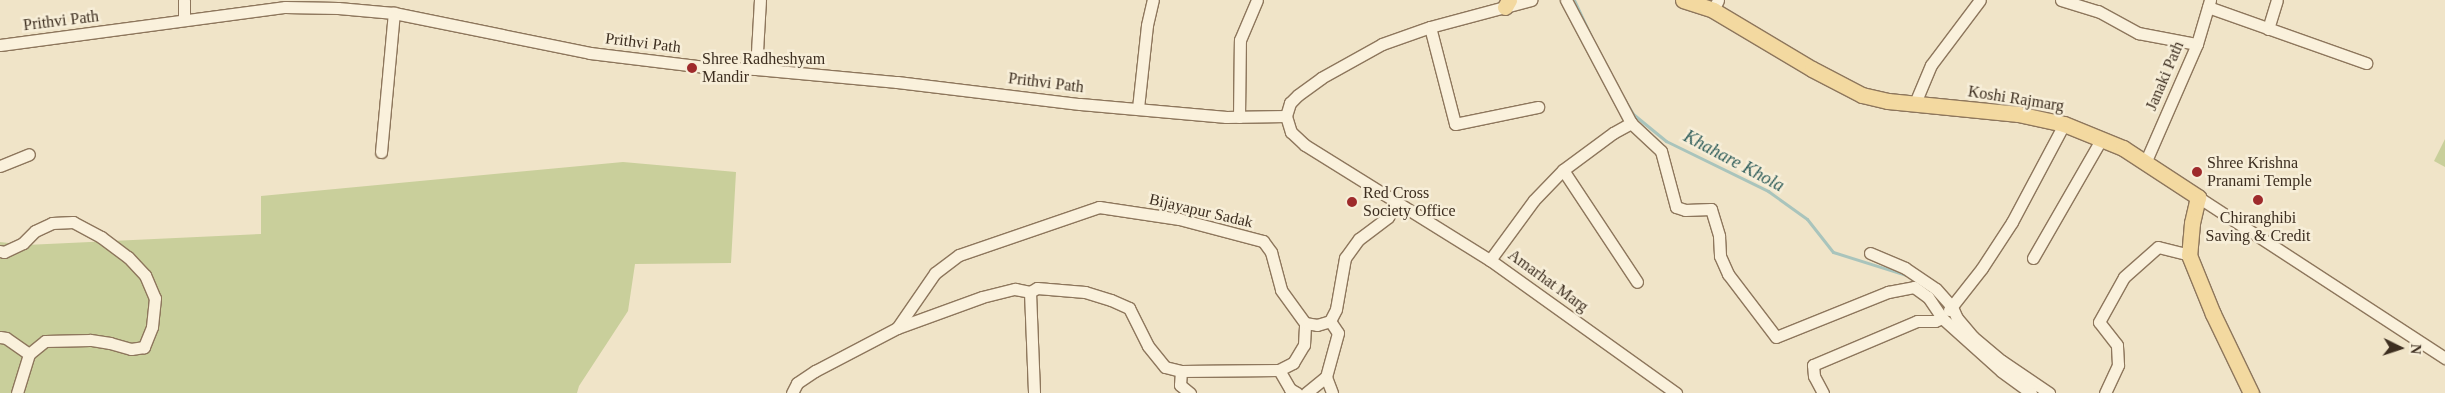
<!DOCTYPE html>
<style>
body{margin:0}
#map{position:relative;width:2445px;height:393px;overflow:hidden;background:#f0e4c8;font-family:"Times New Roman",serif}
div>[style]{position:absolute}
.green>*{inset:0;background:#c9cf9b}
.stream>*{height:3px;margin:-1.5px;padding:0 1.5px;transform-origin:1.5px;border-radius:1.5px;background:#a9c4bc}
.roads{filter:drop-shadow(1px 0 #8d765c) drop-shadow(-1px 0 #8d765c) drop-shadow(0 1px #8d765c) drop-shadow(0 -1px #8d765c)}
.minor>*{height:11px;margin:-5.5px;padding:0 5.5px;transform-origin:5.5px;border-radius:5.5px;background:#faf1dc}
.major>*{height:15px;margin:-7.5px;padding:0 7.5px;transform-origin:7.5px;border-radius:7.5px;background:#f3d9a0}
.dots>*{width:14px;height:14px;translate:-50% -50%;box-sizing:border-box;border:2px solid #f7eed8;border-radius:50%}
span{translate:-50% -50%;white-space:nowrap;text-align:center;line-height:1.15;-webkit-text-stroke:5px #f7eed8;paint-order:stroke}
.street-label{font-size:16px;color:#3d2e20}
.poi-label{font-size:16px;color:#3d2e20}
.left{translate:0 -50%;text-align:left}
.water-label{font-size:18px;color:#2f5d5a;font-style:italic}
.north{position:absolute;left:2375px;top:323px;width:50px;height:50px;-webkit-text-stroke:4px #f7eed8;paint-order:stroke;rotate:94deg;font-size:14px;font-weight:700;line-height:20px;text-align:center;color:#3d2e20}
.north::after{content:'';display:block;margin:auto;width:18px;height:22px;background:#3d2e20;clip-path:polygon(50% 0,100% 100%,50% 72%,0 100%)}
</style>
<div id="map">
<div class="green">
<i style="clip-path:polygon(2445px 139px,2445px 167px,2434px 161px)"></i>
<i style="clip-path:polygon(623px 162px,736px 172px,731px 263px,635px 264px,628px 311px,579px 386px,577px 393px,0 393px,0 242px,26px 245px,261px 234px,261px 196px)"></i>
</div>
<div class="stream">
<i style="left:1574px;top:0;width:40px;rotate:65deg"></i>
<i style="left:1624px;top:99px;width:17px;rotate:59deg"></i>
<i style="left:1633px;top:114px;width:43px;rotate:39.3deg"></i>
<i style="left:1666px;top:141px;width:114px;rotate:26.1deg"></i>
<i style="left:1768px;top:191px;width:48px;rotate:35.7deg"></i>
<i style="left:1807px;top:219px;width:42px;rotate:51.8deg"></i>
<i style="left:1833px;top:252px;width:77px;rotate:17.5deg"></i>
</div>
<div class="roads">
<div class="minor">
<i style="left:1566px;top:0;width:139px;rotate:62.1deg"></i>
<i style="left:2061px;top:0;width:39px;rotate:17deg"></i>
<i style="left:2098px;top:11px;width:46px;rotate:28.8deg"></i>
<i style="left:2138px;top:33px;width:60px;rotate:10.6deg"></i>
<i style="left:2208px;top:7px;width:168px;rotate:19.5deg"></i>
<i style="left:1713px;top:10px;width:11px;rotate:-63deg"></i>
<i style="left:184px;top:20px;width:20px;rotate:-90deg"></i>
<i style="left:1430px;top:27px;width:100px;rotate:75.5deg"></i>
<i style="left:1455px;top:124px;width:85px;rotate:-11.6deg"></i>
<i style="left:2268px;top:29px;width:30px;rotate:-73deg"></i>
<i style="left:0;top:45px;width:288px;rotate:-7.6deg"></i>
<i style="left:285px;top:7px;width:53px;rotate:1.1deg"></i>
<i style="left:338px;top:8px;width:56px;rotate:5.1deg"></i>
<i style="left:394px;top:13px;width:200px;rotate:11.5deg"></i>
<i style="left:590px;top:53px;width:116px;rotate:6.9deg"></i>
<i style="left:705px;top:67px;width:51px;rotate:2.2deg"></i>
<i style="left:756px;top:69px;width:142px;rotate:5.3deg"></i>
<i style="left:897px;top:82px;width:184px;rotate:6.9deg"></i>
<i style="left:1080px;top:104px;width:147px;rotate:5.1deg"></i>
<i style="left:1226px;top:117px;width:60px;rotate:-1deg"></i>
<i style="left:756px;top:69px;width:69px;rotate:-86.7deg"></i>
<i style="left:1915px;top:103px;width:41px;rotate:-67.2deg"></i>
<i style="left:1931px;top:65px;width:81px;rotate:-53deg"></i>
<i style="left:1138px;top:108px;width:83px;rotate:-83.8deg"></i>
<i style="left:1147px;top:25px;width:26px;rotate:-77deg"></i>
<i style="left:1286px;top:116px;width:17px;rotate:73deg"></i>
<i style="left:1291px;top:132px;width:19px;rotate:43deg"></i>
<i style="left:1305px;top:145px;width:218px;rotate:31.9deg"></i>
<i style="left:1490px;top:260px;width:229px;rotate:35.6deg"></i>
<i style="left:1286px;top:116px;width:14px;rotate:-73deg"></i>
<i style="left:1290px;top:103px;width:11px;rotate:-45deg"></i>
<i style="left:1298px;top:95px;width:29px;rotate:-36deg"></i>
<i style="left:1321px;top:78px;width:70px;rotate:-29.1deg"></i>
<i style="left:1382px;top:44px;width:51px;rotate:-19.5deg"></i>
<i style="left:1430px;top:27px;width:105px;rotate:-15deg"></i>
<i style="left:1239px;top:117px;width:77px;rotate:-89.3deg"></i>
<i style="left:1240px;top:40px;width:43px;rotate:-67deg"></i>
<i style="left:381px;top:152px;width:140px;rotate:-84.7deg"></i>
<i style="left:2145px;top:163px;width:130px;rotate:-66.4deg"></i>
<i style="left:2197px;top:44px;width:46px;rotate:-73.5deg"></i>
<i style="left:0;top:166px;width:31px;rotate:-22deg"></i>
<i style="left:1563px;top:170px;width:134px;rotate:56.5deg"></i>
<i style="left:2198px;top:197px;width:295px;rotate:33.1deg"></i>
<i style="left:0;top:251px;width:4px;rotate:14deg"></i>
<i style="left:4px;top:252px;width:21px;rotate:-25deg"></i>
<i style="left:23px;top:243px;width:17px;rotate:-45deg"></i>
<i style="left:35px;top:231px;width:19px;rotate:-25deg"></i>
<i style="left:52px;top:223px;width:21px;rotate:-3deg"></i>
<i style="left:73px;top:222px;width:32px;rotate:28deg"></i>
<i style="left:101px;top:237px;width:34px;rotate:37deg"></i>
<i style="left:128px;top:257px;width:25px;rotate:47deg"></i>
<i style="left:145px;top:275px;width:25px;rotate:67deg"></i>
<i style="left:155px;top:298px;width:29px;rotate:96deg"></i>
<i style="left:152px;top:327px;width:22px;rotate:112deg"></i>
<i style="left:144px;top:347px;width:13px;rotate:171deg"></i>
<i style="left:131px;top:349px;width:22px;rotate:-164deg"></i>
<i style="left:110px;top:343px;width:20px;rotate:-171deg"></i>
<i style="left:90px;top:340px;width:45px;rotate:178.7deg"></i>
<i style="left:45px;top:341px;width:21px;rotate:141deg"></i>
<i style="left:29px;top:354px;width:41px;rotate:107.1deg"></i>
<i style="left:1870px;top:253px;width:38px;rotate:23deg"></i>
<i style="left:1905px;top:268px;width:37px;rotate:34deg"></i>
<i style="left:1936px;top:289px;width:24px;rotate:48deg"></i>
<i style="left:1952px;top:307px;width:12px;rotate:66deg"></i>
<i style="left:1957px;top:318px;width:25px;rotate:50deg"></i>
<i style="left:1973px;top:337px;width:38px;rotate:40deg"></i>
<i style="left:2002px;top:361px;width:57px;rotate:34.2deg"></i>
<i style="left:2033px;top:258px;width:138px;rotate:-60.1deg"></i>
<i style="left:1490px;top:260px;width:74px;rotate:-53.7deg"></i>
<i style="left:1534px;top:200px;width:42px;rotate:-46deg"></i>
<i style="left:1563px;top:170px;width:62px;rotate:-36.5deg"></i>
<i style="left:1613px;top:133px;width:21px;rotate:-29deg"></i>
<i style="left:1631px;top:123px;width:41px;rotate:43deg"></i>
<i style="left:1661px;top:151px;width:58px;rotate:75deg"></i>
<i style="left:1676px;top:207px;width:9px;rotate:18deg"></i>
<i style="left:1685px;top:210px;width:26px;rotate:-2deg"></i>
<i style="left:1711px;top:209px;width:28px;rotate:73deg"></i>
<i style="left:1719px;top:236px;width:20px;rotate:87deg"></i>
<i style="left:1720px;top:256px;width:20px;rotate:66deg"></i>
<i style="left:1728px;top:274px;width:79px;rotate:52.7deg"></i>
<i style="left:1776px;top:337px;width:121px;rotate:-21.9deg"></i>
<i style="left:1888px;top:292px;width:26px;rotate:-11deg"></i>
<i style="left:1914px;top:287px;width:17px;rotate:36deg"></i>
<i style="left:1928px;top:297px;width:25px;rotate:56deg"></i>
<i style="left:1942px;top:318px;width:79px;rotate:41.9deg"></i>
<i style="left:2001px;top:371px;width:37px;rotate:36deg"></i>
<i style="left:1030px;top:292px;width:8px;rotate:-30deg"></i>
<i style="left:1037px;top:288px;width:48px;rotate:4.8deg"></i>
<i style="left:1085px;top:292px;width:27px;rotate:17deg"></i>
<i style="left:1111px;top:300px;width:20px;rotate:24deg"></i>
<i style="left:1129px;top:308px;width:42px;rotate:63.4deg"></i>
<i style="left:1148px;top:346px;width:27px;rotate:51deg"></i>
<i style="left:1165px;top:367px;width:16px;rotate:14deg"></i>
<i style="left:1181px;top:371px;width:14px;rotate:94deg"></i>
<i style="left:1180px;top:385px;width:13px;rotate:39deg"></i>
<i style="left:1949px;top:310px;width:53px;rotate:-51.8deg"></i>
<i style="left:1982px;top:268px;width:55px;rotate:-56.9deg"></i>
<i style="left:2012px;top:222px;width:111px;rotate:-62deg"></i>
<i style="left:1330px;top:321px;width:14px;rotate:56deg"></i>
<i style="left:1338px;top:333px;width:46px;rotate:105.3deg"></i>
<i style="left:1326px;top:377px;width:17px;rotate:69deg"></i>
<i style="left:897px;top:328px;width:90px;rotate:-20deg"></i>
<i style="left:982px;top:297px;width:34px;rotate:-14deg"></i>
<i style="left:1015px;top:289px;width:15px;rotate:11deg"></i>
<i style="left:1030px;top:292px;width:101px;rotate:87.7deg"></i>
<i style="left:0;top:337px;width:6px;rotate:9deg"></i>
<i style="left:6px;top:338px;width:28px;rotate:35deg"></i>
<i style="left:1279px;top:370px;width:22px;rotate:60deg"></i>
<i style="left:1290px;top:389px;width:8px;rotate:30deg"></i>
<i style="left:1181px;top:371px;width:98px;rotate:-0.6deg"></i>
<i style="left:1279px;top:370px;width:16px;rotate:-27deg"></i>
<i style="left:1293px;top:363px;width:21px;rotate:-59deg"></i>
<i style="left:1304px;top:345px;width:22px;rotate:-87deg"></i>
<i style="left:792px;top:393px;width:11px;rotate:-63deg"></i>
<i style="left:797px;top:383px;width:22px;rotate:-34deg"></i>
<i style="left:815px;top:371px;width:93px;rotate:-27.7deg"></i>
<i style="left:897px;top:328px;width:67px;rotate:-55.4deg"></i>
<i style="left:935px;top:273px;width:30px;rotate:-37deg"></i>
<i style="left:959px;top:255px;width:148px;rotate:-18.9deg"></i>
<i style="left:1099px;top:207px;width:81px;rotate:8.5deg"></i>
<i style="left:1179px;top:219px;width:87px;rotate:14.7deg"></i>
<i style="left:1263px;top:241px;width:14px;rotate:54deg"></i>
<i style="left:1271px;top:252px;width:39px;rotate:75deg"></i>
<i style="left:1281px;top:290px;width:41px;rotate:54deg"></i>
<i style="left:1305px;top:323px;width:12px;rotate:9deg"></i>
<i style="left:1317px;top:325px;width:14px;rotate:-17deg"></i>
<i style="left:1330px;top:321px;width:13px;rotate:-63deg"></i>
<i style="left:1336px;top:309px;width:52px;rotate:-80deg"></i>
<i style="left:1345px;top:258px;width:24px;rotate:-54deg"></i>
<i style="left:1359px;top:239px;width:36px;rotate:-37deg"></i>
<i style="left:1388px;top:217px;width:16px;rotate:-60deg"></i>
<i style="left:1306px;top:393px;width:26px;rotate:-39deg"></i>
<i style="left:1823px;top:393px;width:19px;rotate:-118deg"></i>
<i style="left:1814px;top:376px;width:11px;rotate:-95deg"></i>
<i style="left:1813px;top:365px;width:113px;rotate:-22.9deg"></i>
<i style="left:1917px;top:321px;width:18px"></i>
<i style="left:1935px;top:321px;width:8px;rotate:-23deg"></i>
<i style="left:2105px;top:393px;width:31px;rotate:-65deg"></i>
<i style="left:2118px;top:365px;width:20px;rotate:-93deg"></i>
<i style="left:2117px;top:345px;width:29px;rotate:-128deg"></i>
<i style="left:2099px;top:322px;width:51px;rotate:-60.9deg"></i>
<i style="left:2124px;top:277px;width:45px;rotate:-41.4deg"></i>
<i style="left:2158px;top:247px;width:32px;rotate:14deg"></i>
</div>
<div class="major">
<i style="left:1683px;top:0;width:32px;rotate:18deg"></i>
<i style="left:1713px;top:10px;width:115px;rotate:30.8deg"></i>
<i style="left:1812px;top:69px;width:56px;rotate:27.5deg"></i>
<i style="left:1862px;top:95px;width:27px;rotate:13deg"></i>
<i style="left:1888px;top:101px;width:131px;rotate:5.7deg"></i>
<i style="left:2018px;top:114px;width:47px;rotate:12.3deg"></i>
<i style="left:2064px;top:124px;width:64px;rotate:22.1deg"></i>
<i style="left:2123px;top:148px;width:90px;rotate:33.2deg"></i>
<i style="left:2198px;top:197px;width:27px;rotate:103deg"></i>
<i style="left:2192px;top:223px;width:32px;rotate:95deg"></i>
<i style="left:2189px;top:255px;width:64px;rotate:67.9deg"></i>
<i style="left:2213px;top:314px;width:88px;rotate:64.3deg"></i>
<i style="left:1505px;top:7px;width:8px;rotate:-60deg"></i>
</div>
</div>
<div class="dots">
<i style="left:692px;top:68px;background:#9e2a2b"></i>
<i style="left:2197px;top:172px;background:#9e2a2b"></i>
<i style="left:2258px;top:200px;background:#9e2a2b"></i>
<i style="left:1352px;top:202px;background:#9e2a2b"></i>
</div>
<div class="street-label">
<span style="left:61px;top:21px;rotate:-7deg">Prithvi Path</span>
<span style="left:643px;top:43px;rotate:7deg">Prithvi Path</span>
<span style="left:2165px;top:76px;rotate:-67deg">Janaki Path</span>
<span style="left:1046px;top:83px;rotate:7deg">Prithvi Path</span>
<span style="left:2016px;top:99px;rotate:9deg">Koshi Rajmarg</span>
<span style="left:1201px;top:211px;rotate:13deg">Bijayapur Sadak</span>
<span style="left:1548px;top:281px;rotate:36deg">Amarhat Marg</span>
</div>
<div class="poi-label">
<span class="left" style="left:702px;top:68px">Shree Radheshyam<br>Mandir</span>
<span class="left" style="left:2207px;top:172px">Shree Krishna<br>Pranami Temple</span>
<span class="left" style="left:1363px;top:202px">Red Cross<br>Society Office</span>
<span style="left:2258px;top:227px">Chiranghibi<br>Saving &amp; Credit</span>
</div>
<div class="water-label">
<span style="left:1734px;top:161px;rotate:28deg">Khahare Khola</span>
</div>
<div class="north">N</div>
</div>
